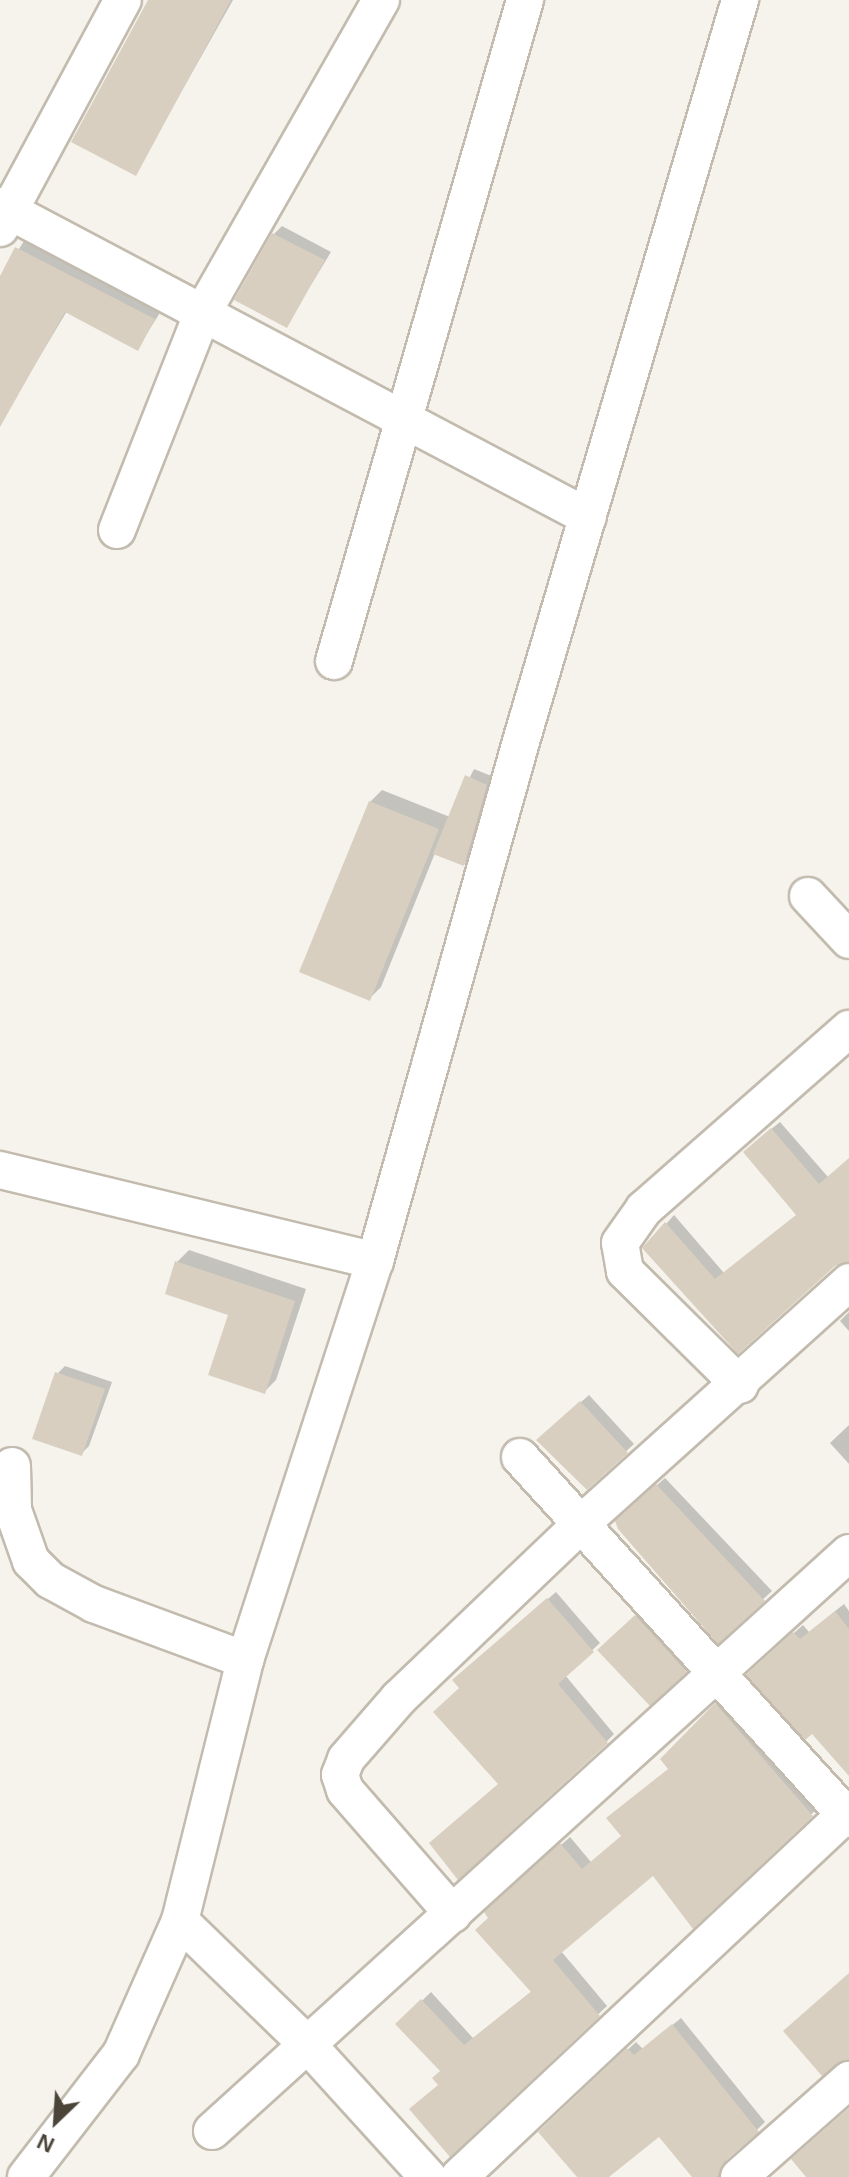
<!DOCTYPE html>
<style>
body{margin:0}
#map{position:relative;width:849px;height:2177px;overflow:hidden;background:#f6f3ec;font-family:Helvetica,sans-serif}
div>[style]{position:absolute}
.shadow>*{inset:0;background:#0003}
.building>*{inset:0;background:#d8cfc1}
.roads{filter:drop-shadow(2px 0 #c2bbae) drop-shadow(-2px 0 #c2bbae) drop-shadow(0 2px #c2bbae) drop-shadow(0 -2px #c2bbae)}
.minor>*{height:36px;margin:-18px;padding:0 18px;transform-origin:18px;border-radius:18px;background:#fff}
span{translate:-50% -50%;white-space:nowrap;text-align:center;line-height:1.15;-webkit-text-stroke:6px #fff;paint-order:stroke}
.north{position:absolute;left:16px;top:2081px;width:80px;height:80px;-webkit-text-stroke:6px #fff;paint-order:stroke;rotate:205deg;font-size:22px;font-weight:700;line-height:32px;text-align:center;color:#4b4439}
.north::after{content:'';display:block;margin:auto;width:28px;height:36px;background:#4b4439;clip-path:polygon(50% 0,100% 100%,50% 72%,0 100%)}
</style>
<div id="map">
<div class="shadow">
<i style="clip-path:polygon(150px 0,233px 0,135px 174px)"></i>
<i style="clip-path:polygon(282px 226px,331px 252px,286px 326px,274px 234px)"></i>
<i style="clip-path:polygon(24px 241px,161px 311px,138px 348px,67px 311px,3px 418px,0 279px)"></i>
<i style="clip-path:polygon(474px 769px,494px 777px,471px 856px,464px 864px,435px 853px,381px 987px,369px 999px,370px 802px,382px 790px,450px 817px)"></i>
<i style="clip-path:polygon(780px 1122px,828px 1177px,849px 1160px,849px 1261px,835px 1264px,738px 1351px,645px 1248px,674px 1215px,724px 1273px,798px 1214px,753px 1144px)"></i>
<i style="clip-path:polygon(189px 1250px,306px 1289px,276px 1380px,264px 1392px,230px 1314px,177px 1262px)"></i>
<i style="clip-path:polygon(849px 1312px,849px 1331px,840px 1321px)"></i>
<i style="clip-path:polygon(65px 1366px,112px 1382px,89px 1446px,81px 1454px,57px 1374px)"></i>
<i style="clip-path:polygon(589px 1395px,634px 1444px,587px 1487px,546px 1433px)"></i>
<i style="clip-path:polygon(849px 1425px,849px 1464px,830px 1443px)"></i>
<i style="clip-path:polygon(665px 1478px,772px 1591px,718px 1641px,626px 1513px)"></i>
<i style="clip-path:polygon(556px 1592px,600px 1643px,565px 1675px,614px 1734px,606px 1742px,500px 1783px,462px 1687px,463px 1672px)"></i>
<i style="clip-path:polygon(844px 1604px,849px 1611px,849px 1771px,757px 1666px,803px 1625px,809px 1632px)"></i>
<i style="clip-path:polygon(644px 1608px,693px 1663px,685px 1670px,600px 1650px)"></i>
<i style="clip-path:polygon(725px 1696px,820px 1806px,693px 1926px,653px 1874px,561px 1951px,607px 2006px,450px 2154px,442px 2071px,398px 2024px,431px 1992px,473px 2038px,532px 1991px,491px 1917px,495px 1904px,570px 1837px,591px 1862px,623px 1836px,670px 1768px,662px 1759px)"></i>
<i style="clip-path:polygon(681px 2018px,765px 2122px,726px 2160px,729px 2177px,694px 2177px,660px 2134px,606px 2177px,579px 2177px,541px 2132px,636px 2042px,643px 2049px)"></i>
</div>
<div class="building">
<i style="clip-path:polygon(148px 0,231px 0,136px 176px,71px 142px)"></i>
<i style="clip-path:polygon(272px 233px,325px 260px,287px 328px,234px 300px)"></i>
<i style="clip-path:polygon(15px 247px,155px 319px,138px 351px,65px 312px,0 427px,0 276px)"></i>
<i style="clip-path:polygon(465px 775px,487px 785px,464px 866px,433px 854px)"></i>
<i style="clip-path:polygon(369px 801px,439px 829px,370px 1001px,299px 972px)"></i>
<i style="clip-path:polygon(771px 1128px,819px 1184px,849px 1158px,849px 1262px,835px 1266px,738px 1354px,642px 1248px,665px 1222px,715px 1279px,796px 1215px,743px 1152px)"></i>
<i style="clip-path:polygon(175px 1261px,295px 1301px,265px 1394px,208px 1375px,228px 1315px,165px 1294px)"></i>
<i style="clip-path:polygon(55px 1372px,105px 1389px,82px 1456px,32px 1439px)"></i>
<i style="clip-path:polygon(580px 1401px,628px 1453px,587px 1490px,536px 1440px)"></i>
<i style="clip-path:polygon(656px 1484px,765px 1601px,718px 1644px,618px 1529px,615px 1521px)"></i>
<i style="clip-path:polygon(547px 1598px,594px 1652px,558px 1684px,608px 1743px,458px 1880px,429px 1843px,498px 1784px,433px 1712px,459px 1688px,452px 1680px)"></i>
<i style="clip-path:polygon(835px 1611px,849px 1629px,849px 1776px,812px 1734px,805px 1740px,746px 1675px,793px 1632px,800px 1639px)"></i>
<i style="clip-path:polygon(635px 1615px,687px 1672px,650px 1706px,597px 1650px)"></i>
<i style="clip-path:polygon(715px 1703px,813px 1816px,693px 1929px,653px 1876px,553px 1960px,600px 2016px,450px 2157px,409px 2109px,438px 2085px,432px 2078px,440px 2071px,395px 2024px,421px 1999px,464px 2045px,531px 1992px,475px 1930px,488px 1918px,484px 1912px,560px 1843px,582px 1869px,621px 1836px,606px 1818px,668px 1769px,660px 1759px)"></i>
<i style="clip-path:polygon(849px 1973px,849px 2060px,822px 2076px,783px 2031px)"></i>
<i style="clip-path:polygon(672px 2024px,759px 2132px,725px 2161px,717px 2177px,692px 2177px,659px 2137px,609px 2177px,577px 2177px,538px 2132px,627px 2048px,634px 2055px)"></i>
<i style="clip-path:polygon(849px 2108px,849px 2177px,806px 2177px,791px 2159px)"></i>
</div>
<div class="roads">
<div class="minor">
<i style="left:0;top:206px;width:665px;rotate:27.87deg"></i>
<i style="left:0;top:228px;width:259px;rotate:-61.7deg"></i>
<i style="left:117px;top:530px;width:234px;rotate:-68.5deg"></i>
<i style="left:203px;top:312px;width:359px;rotate:-60.3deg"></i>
<i style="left:334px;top:661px;width:688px;rotate:-73.88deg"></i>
<i style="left:808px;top:896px;width:60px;rotate:47deg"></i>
<i style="left:0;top:1170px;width:386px;rotate:13.6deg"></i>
<i style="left:740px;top:1385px;width:162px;rotate:-135.3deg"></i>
<i style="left:625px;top:1271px;width:28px;rotate:-100deg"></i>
<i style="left:620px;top:1243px;width:42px;rotate:-54.8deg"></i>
<i style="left:644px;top:1209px;width:273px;rotate:-41.3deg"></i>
<i style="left:520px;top:1457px;width:489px;rotate:47.7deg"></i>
<i style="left:12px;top:1466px;width:44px;rotate:88.7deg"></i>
<i style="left:13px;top:1510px;width:54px;rotate:70.6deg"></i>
<i style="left:31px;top:1561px;width:27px;rotate:45deg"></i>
<i style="left:50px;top:1580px;width:50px;rotate:28.6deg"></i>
<i style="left:94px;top:1604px;width:161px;rotate:20.3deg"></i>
<i style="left:453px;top:1914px;width:164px;rotate:-131.1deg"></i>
<i style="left:345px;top:1790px;width:16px;rotate:-108deg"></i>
<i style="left:340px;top:1775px;width:17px;rotate:-69deg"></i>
<i style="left:346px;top:1759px;width:81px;rotate:-49deg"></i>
<i style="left:399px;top:1698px;width:256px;rotate:-43.7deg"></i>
<i style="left:584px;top:1521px;width:357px;rotate:-42deg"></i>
<i style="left:180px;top:1921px;width:175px;rotate:44.1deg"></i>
<i style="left:306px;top:2043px;width:181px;rotate:47.7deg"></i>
<i style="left:212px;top:2131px;width:860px;rotate:-42.22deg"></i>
<i style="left:26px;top:2177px;width:155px;rotate:-52.3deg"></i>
<i style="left:121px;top:2054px;width:145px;rotate:-66.1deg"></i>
<i style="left:180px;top:1921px;width:269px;rotate:-76deg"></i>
<i style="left:245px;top:1660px;width:420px;rotate:-72deg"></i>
<i style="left:375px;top:1261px;width:543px;rotate:-74.3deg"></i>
<i style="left:522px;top:738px;width:770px;rotate:-73.54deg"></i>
<i style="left:459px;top:2177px;width:535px;rotate:-43.18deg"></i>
<i style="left:739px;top:2177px;width:147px;rotate:-41.4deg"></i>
</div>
</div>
<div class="north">N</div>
</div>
